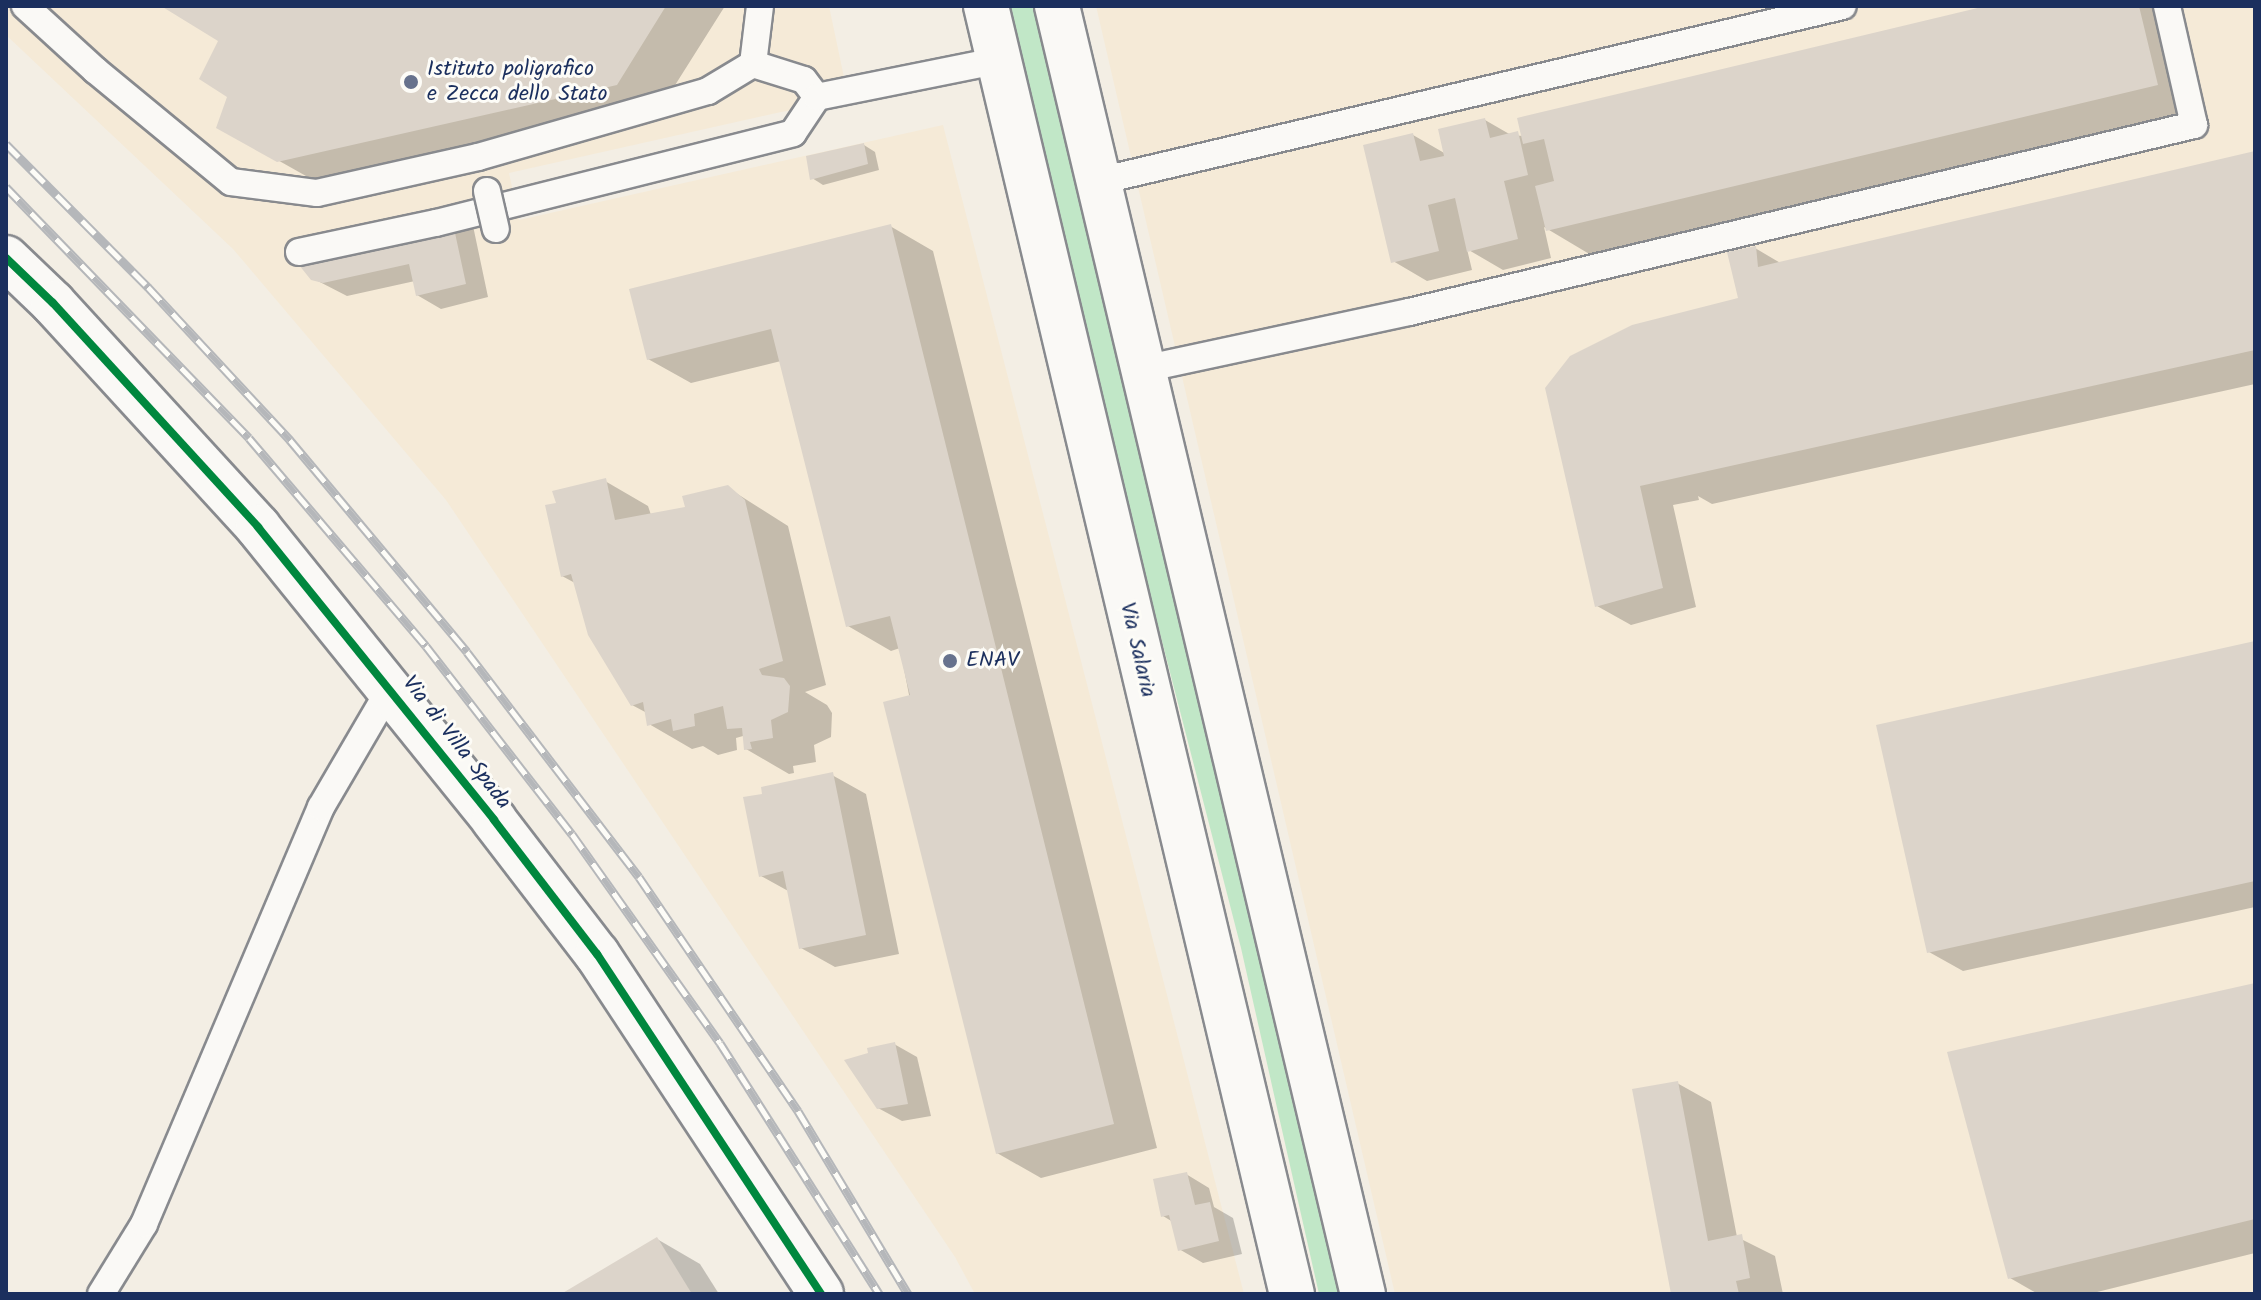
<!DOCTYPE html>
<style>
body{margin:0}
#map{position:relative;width:2261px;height:1300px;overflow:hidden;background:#f3eee4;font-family:Kalam,sans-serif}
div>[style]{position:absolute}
.built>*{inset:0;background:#f5ead7}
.green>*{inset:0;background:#c1e7c7}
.shadow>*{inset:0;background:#0003}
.building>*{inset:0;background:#dcd4ca}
.roads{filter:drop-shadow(2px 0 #888a8e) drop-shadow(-2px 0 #888a8e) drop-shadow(0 2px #888a8e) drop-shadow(0 -2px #888a8e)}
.service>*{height:26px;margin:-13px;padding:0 13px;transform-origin:13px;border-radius:13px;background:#faf9f6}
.minor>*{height:44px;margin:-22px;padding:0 22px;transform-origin:22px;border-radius:22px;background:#faf9f6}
.primary>*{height:44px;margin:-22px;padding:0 22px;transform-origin:22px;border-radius:22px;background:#faf9f6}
.rail>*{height:9px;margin-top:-4.5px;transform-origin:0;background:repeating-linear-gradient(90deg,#fdfcf7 0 18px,#b5b7ba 0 36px);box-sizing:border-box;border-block:2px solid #b5b7ba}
.bridges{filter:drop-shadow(2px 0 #888a8e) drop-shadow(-2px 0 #888a8e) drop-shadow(0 2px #888a8e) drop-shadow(0 -2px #888a8e)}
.service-bridge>*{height:26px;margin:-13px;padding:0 13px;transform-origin:13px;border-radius:13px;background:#faf9f6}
.cycleway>*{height:8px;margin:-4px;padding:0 4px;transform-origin:4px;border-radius:4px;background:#00873e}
.dots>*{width:22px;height:22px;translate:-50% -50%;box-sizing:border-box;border:4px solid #fdfcf7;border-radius:50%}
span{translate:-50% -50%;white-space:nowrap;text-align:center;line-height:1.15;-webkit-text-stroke:6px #fdfcf7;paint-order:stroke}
.poi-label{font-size:22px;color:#1b2f5e}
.left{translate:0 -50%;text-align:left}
.street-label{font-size:22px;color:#1b2f5e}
.frame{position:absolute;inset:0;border:8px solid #1b2f5e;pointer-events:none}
</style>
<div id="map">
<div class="built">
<i style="clip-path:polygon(6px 6px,829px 6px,849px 101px,781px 112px,509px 173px,519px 220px,943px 125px,1244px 1294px,975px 1294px,955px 1257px,446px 500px,233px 249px,6px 35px)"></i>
<i style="clip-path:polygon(1096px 6px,2255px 6px,2255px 1294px,1395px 1294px)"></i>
</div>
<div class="green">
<i style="clip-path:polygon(1006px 6px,1036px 6px,1345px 1294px,1319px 1294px,1241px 948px,1111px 443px)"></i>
</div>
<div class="shadow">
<i style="clip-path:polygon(165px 6px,725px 6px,660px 109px,322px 185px,219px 127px,230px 96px,220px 40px)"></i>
<i style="clip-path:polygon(1995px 6px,2176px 6px,2200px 109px,1591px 255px,1544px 227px,1551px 258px,1503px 270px,1467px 249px,1472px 270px,1427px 281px,1393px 261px,1413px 135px,1446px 154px,1485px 120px,1511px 135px,1523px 136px)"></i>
<i style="clip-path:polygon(864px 145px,875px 152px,879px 170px,823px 185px,812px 178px)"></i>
<i style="clip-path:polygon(2255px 153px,2255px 384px,1712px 504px,1698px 496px,1699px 500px,1673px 505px,1696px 607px,1631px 625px,1597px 606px,1547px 389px,1741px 300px,1755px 248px,1782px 264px)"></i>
<i style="clip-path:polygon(472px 221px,488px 297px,441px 309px,417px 295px,415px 281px,347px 296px,312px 278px)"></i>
<i style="clip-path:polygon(890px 226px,933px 251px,1157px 1148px,1041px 1178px,997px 1153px,900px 648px,891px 651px,848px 626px,781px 361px,691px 383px,648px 359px)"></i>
<i style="clip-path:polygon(605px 481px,648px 506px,651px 515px,688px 508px,728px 488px,788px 526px,826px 685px,805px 692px,827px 705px,832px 713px,831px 737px,814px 745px,816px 762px,793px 766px,794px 773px,789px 774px,746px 749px,743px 736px,736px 738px,737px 750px,718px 755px,703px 746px,692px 749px,649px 724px,647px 713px,632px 705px,575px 583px,562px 576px,559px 504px)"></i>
<i style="clip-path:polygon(2255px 643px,2255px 907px,1963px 971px,1929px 952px)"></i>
<i style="clip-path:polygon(832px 775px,866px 794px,899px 954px,835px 967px,801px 948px,790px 892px,761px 876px)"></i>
<i style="clip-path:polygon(2255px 985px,2255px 1253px,2089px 1294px,2038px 1294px,2010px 1278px)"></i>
<i style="clip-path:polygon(894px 1044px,917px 1057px,931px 1116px,902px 1121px,878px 1108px)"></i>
<i style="clip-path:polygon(1677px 1083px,1711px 1102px,1737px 1237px,1775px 1256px,1783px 1294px,1673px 1294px)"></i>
<i style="clip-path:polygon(1186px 1174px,1209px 1188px,1214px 1207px,1233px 1218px,1242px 1254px,1203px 1263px,1179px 1249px,1173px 1222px,1163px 1216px)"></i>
<i style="clip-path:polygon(657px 1239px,700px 1264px,719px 1294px,565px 1294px)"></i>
</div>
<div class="building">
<i style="clip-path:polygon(161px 6px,666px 6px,617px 85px,277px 162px,216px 128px,227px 97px,199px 79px,218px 41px)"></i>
<i style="clip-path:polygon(1986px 6px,2139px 6px,2158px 85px,1546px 231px,1535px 186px,1554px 181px,1544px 139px,1523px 144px,1517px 118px)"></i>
<i style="clip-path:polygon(1485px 118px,1490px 138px,1518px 131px,1528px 175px,1504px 181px,1518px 239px,1467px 252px,1455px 198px,1428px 205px,1439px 251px,1391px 263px,1363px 145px,1413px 133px,1420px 161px,1444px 156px,1438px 129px)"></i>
<i style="clip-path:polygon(864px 143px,868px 164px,810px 180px,806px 156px)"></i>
<i style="clip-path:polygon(2255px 151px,2255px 350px,1640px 486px,1663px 588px,1595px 607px,1545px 388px,1570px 356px,1632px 325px,1738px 298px,1727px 252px,1756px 246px,1758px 267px)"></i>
<i style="clip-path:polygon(449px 205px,466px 284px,416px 296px,409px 264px,323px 283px,311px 280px,299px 265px,306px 241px)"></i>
<i style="clip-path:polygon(891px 224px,1114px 1124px,996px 1154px,883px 702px,910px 695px,890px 616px,846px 627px,771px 329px,647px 360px,629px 289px)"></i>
<i style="clip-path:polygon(606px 478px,615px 520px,685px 507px,682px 496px,728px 485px,745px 500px,783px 661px,759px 669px,762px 675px,784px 678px,790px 686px,788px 712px,771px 720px,773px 738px,750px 742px,752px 749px,744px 750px,742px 728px,727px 729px,723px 706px,694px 714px,695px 726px,673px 731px,671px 719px,647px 726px,643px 702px,631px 706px,588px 635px,571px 574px,561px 577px,545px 505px,556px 503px,552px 491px)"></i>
<i style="clip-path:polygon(2255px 641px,2255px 881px,1927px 953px,1876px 725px)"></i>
<i style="clip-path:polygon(833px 772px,866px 935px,799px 949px,783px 871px,759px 877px,743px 797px,762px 794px,761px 787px)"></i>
<i style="clip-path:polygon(2255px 983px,2255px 1219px,2008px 1279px,1947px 1052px)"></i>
<i style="clip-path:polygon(895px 1042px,908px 1104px,877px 1109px,844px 1060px,868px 1053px,867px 1048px)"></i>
<i style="clip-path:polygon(1678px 1081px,1708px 1241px,1742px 1234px,1750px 1278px,1736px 1281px,1739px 1294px,1671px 1294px,1632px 1089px)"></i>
<i style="clip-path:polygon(1187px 1172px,1195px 1205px,1210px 1202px,1219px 1241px,1178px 1251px,1169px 1215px,1161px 1217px,1153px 1179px)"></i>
<i style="clip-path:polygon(657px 1237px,692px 1294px,561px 1294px)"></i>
</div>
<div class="roads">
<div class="service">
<i style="left:25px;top:6px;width:95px;rotate:42.4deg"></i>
<i style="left:95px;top:70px;width:176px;rotate:39.5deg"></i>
<i style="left:231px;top:182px;width:87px;rotate:7.3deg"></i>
<i style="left:317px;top:193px;width:165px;rotate:-12.6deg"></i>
<i style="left:478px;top:157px;width:239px;rotate:-16deg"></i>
<i style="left:708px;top:91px;width:52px;rotate:-31deg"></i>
<i style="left:753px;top:64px;width:53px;rotate:17.4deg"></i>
<i style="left:804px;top:80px;width:21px;rotate:53deg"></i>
<i style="left:753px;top:64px;width:58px;rotate:-83.1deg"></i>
<i style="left:1099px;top:181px;width:764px;rotate:-13.24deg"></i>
<i style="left:299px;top:252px;width:140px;rotate:-12deg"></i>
<i style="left:436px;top:223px;width:368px;rotate:-14.1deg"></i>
<i style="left:793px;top:133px;width:43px;rotate:-56.3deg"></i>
<i style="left:817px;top:97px;width:187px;rotate:-11.4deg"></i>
<i style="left:1143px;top:369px;width:272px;rotate:-12.1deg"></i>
<i style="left:1409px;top:312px;width:807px;rotate:-13.4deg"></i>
<i style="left:2194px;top:125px;width:122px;rotate:-102.8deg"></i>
<i style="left:101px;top:1294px;width:82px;rotate:-58.4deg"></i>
<i style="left:144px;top:1224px;width:453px;rotate:-67deg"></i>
<i style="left:321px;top:807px;width:137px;rotate:-59.7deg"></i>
</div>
<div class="minor">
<i style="left:6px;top:258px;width:65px;rotate:43.8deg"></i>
<i style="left:53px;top:303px;width:304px;rotate:47.5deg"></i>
<i style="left:258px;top:527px;width:376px;rotate:51.1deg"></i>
<i style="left:494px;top:820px;width:169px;rotate:52.5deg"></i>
<i style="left:597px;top:954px;width:407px;rotate:56.6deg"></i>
</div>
<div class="primary">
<i style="left:986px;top:6px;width:1324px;rotate:76.64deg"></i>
<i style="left:1057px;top:6px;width:1324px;rotate:76.64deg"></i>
</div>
</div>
<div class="rail">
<i style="left:6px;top:144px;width:202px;rotate:45.2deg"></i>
<i style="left:148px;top:287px;width:209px;rotate:47.1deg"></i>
<i style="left:290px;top:440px;width:276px;rotate:50.1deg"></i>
<i style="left:467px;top:652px;width:283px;rotate:52.6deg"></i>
<i style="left:639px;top:877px;width:283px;rotate:55.8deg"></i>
<i style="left:798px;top:1111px;width:214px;rotate:59deg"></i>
<i style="left:6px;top:187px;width:349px;rotate:45.9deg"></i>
<i style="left:249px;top:438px;width:273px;rotate:49.6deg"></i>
<i style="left:426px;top:646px;width:238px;rotate:52.2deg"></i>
<i style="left:572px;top:834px;width:256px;rotate:54.7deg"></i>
<i style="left:720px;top:1043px;width:297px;rotate:57.6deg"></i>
</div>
<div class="bridges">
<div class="service-bridge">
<i style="left:487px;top:191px;width:39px;rotate:77deg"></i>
</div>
</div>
<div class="cycleway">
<i style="left:6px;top:258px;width:65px;rotate:43.8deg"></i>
<i style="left:53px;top:303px;width:304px;rotate:47.5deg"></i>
<i style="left:258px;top:527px;width:376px;rotate:51.1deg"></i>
<i style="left:494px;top:820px;width:169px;rotate:52.5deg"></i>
<i style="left:597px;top:954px;width:407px;rotate:56.6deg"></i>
</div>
<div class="dots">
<i style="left:411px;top:82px;background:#67728d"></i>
<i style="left:950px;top:661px;background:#67728d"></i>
</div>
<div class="poi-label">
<span class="left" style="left:427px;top:82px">Istituto poligrafico<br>e Zecca dello Stato</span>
<span class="left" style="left:966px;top:661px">ENAV</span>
</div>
<div class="street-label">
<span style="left:1137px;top:650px;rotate:77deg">Via Salaria</span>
<span style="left:456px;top:743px;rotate:52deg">Via di Villa Spada</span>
</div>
<div class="frame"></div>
</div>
